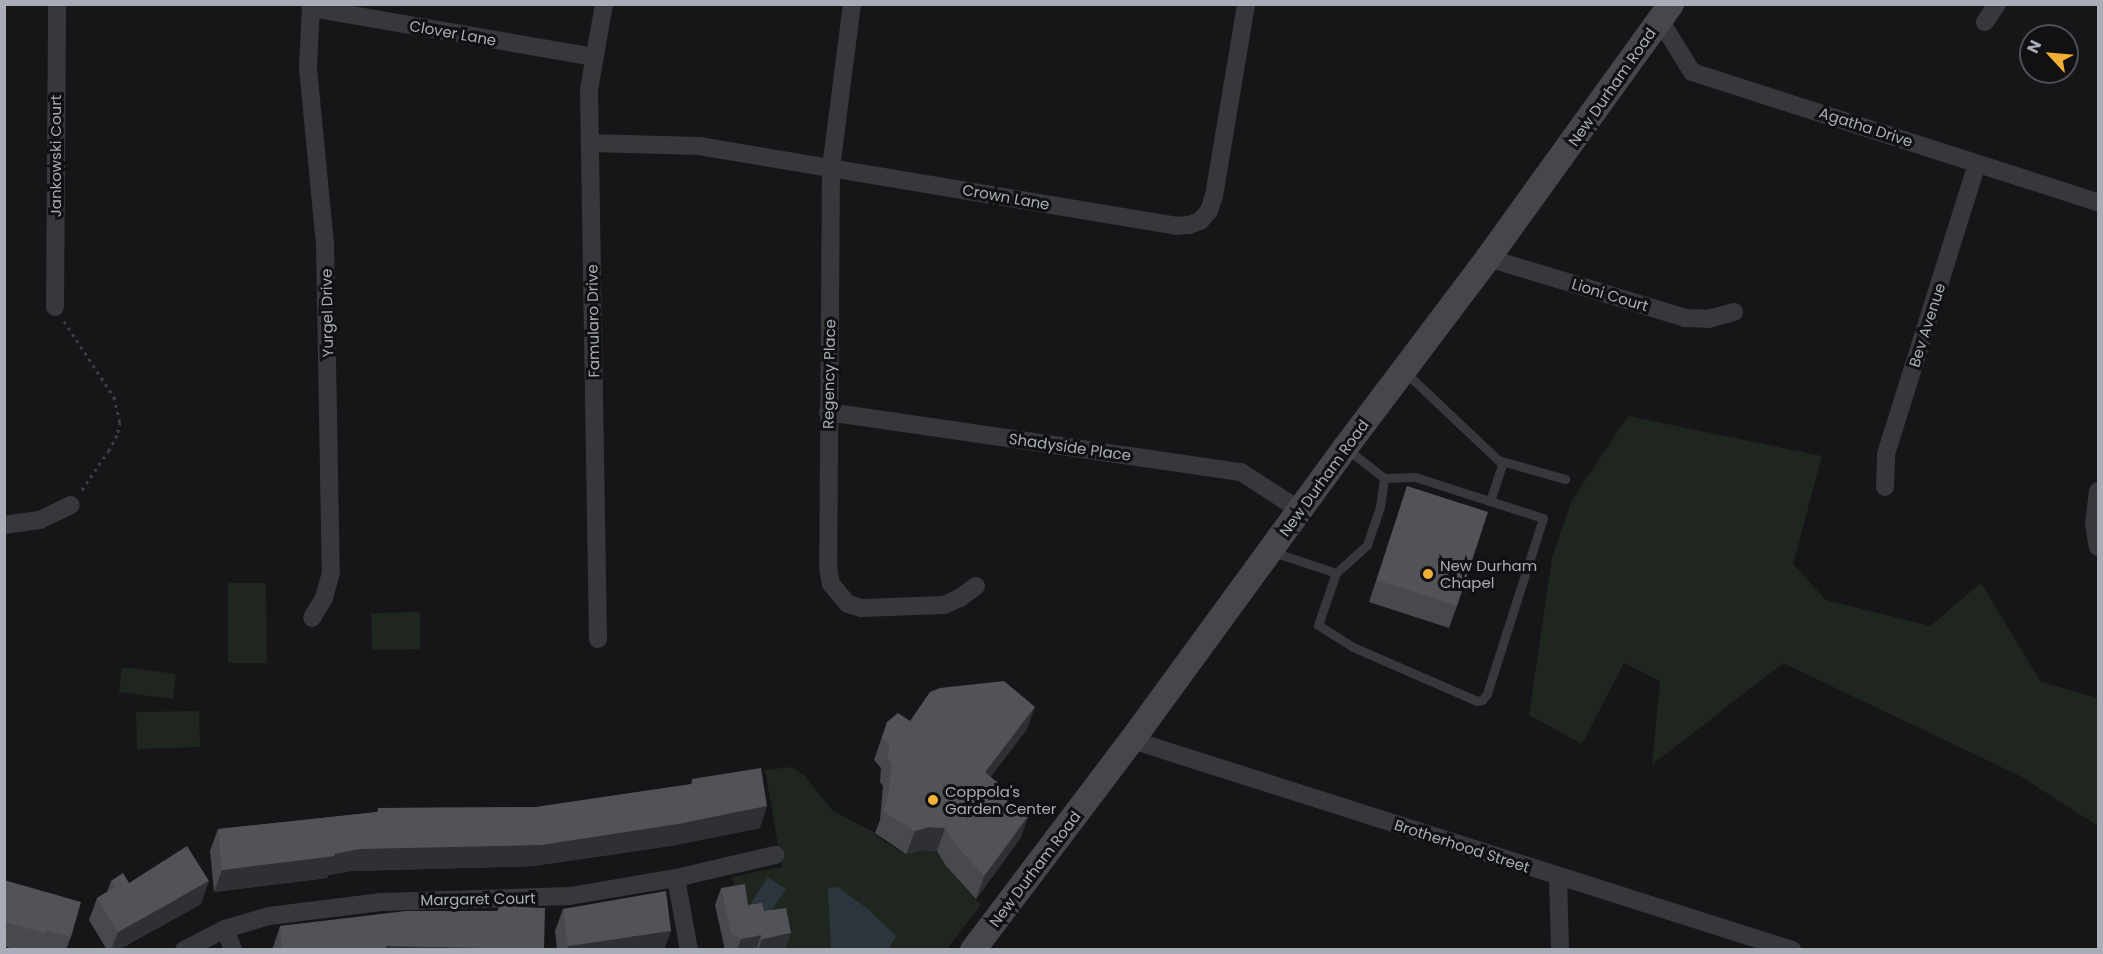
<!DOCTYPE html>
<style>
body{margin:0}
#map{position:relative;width:2103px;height:954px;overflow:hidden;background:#161618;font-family:Poppins,sans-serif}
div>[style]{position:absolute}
.green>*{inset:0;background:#1e261f}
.water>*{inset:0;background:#2c353c}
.path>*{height:3px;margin-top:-1.5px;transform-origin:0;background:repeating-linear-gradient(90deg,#3d3f44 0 3px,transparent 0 7.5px)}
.service>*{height:9px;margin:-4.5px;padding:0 4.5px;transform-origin:4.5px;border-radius:4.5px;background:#37383d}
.minor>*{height:18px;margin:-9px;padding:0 9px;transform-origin:9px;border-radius:9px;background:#37383d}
.secondary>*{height:26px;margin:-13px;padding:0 13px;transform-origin:13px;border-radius:13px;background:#45474d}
.wall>*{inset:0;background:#47494d}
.shaded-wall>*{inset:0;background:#2f3033}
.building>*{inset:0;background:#525359}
.dots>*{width:16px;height:16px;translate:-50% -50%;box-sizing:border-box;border:3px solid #111113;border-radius:50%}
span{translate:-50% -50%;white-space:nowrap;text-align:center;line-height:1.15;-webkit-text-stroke:6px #111113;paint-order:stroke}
.street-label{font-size:15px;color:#a8adb8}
.poi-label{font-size:15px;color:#a8adb8}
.left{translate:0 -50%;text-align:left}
.frame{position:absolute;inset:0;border:6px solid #a8adb8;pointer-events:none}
.north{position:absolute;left:2019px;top:24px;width:60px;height:60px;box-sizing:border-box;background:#111113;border:2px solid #4d4f55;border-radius:50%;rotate:296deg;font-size:16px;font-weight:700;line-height:24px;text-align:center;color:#a8adb8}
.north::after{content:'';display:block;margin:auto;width:21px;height:27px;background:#f2b134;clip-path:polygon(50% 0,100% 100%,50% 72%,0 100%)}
</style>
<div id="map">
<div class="green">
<i style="clip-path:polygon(1628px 416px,1822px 456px,1793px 564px,1826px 600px,1930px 626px,1981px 583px,2041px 682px,2098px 698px,2098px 826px,2020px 776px,1783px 663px,1652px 765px,1660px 681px,1624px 663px,1582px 744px,1529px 715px,1552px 558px,1572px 500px)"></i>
<i style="clip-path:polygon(228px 583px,266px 583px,267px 663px,228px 663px)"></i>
<i style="clip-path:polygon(420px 612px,420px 649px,372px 650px,371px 613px)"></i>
<i style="clip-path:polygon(122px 667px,176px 674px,173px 699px,119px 692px)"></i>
<i style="clip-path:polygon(199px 711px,200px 747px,137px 749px,136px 712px)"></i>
<i style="clip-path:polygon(793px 767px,805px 776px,833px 811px,875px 833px,885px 842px,906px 854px,921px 850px,937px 851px,946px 866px,981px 905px,947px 949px,784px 949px,739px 901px,732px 877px,782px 867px,765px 770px)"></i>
</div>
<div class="water">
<i style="clip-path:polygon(768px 877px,786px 889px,765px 920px,748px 908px)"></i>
<i style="clip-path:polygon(838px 887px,869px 910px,896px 936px,889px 949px,831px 949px,828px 888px)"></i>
</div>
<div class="path">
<i style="left:64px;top:321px;width:91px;rotate:56.7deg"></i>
<i style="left:114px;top:397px;width:26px;rotate:77deg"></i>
<i style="left:120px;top:422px;width:13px;rotate:103deg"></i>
<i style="left:117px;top:435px;width:17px;rotate:118deg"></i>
<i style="left:109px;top:450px;width:50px;rotate:124.3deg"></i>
</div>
<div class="service">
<i style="left:1406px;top:373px;width:127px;rotate:43.4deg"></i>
<i style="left:1498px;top:460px;width:70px;rotate:15.8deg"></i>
<i style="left:1347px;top:449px;width:47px;rotate:38.1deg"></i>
<i style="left:1384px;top:478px;width:31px;rotate:-2deg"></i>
<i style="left:1415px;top:477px;width:134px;rotate:17.8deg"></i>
<i style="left:1543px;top:518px;width:185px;rotate:107.7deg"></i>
<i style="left:1487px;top:694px;width:8px;rotate:130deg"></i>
<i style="left:1482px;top:700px;width:5px;rotate:169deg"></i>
<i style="left:1477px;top:701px;width:135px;rotate:-156.5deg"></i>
<i style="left:1353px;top:647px;width:41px;rotate:-147.8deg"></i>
<i style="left:1318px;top:625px;width:55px;rotate:-70.9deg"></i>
<i style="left:1336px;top:573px;width:42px;rotate:-42.1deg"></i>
<i style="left:1367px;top:545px;width:40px;rotate:-71.1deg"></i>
<i style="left:1380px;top:507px;width:29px;rotate:-82deg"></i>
<i style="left:1490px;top:501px;width:41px;rotate:-71.6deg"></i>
<i style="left:1273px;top:552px;width:66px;rotate:18.4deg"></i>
</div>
<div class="minor">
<i style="left:311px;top:4px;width:64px;rotate:92.7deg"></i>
<i style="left:308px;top:68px;width:176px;rotate:84.5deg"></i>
<i style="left:325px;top:243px;width:330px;rotate:89deg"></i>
<i style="left:331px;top:573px;width:26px;rotate:106deg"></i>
<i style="left:324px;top:598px;width:23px;rotate:121deg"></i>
<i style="left:852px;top:4px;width:164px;rotate:97.3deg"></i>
<i style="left:831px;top:167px;width:399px;rotate:90.4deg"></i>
<i style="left:828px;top:566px;width:18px;rotate:81deg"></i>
<i style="left:831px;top:584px;width:26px;rotate:50deg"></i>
<i style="left:848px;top:604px;width:14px;rotate:17deg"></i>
<i style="left:861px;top:608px;width:83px;rotate:-2.1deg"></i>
<i style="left:944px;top:605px;width:17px;rotate:-24deg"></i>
<i style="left:960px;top:598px;width:20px;rotate:-37deg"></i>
<i style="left:311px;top:8px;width:288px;rotate:9.8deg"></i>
<i style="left:1660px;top:20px;width:61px;rotate:58.4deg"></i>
<i style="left:1692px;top:72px;width:426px;rotate:17.8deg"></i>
<i style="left:1985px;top:22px;width:22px;rotate:-56deg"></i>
<i style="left:590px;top:143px;width:109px;rotate:1.6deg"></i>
<i style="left:699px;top:146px;width:483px;rotate:9.5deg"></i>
<i style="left:1175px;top:226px;width:14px;rotate:-4deg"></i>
<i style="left:1189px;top:225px;width:12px;rotate:-20deg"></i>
<i style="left:1200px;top:221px;width:13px;rotate:-48deg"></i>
<i style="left:1209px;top:211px;width:16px;rotate:-72deg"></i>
<i style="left:1214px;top:196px;width:195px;rotate:-80.5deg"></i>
<i style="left:1488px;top:258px;width:206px;rotate:16.9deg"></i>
<i style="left:1685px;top:318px;width:23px;rotate:2deg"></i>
<i style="left:1708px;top:319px;width:27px;rotate:-15deg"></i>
<i style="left:55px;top:307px;width:303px;rotate:-89.6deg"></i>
<i style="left:828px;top:412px;width:417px;rotate:8.3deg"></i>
<i style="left:1241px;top:472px;width:72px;rotate:33deg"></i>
<i style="left:1885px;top:487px;width:33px;rotate:-88deg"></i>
<i style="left:1886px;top:454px;width:304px;rotate:-72.6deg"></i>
<i style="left:2098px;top:491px;width:32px;rotate:97deg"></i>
<i style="left:2094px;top:523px;width:24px;rotate:81deg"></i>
<i style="left:4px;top:525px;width:36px;rotate:-8deg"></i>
<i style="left:40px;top:520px;width:34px;rotate:-26deg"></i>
<i style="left:598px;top:639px;width:549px;rotate:-90.94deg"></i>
<i style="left:589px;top:90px;width:87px;rotate:-80.1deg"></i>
<i style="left:1132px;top:740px;width:693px;rotate:17.65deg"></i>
<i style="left:1558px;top:877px;width:73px;rotate:88.4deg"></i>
<i style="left:676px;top:878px;width:73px;rotate:79.8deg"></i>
<i style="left:225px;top:929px;width:22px;rotate:69deg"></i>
<i style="left:184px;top:950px;width:46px;rotate:-27.1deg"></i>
<i style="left:225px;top:929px;width:46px;rotate:-16.5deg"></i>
<i style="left:269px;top:916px;width:113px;rotate:-7.1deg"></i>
<i style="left:381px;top:902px;width:189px;rotate:-1.8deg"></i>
<i style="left:570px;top:896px;width:108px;rotate:-9.6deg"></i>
<i style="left:676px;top:878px;width:102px;rotate:-13.1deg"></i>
</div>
<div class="secondary">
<i style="left:973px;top:950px;width:263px;rotate:-52.9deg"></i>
<i style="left:1132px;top:740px;width:361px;rotate:-53.9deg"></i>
<i style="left:1345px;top:448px;width:238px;rotate:-53deg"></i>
<i style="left:1488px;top:258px;width:313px;rotate:-54.2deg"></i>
</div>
<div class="wall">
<i style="clip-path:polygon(1407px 486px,1457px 606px,1449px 628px,1369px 602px)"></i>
<i style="clip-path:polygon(910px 721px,1027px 729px,990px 777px,998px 783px,995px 793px,1021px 837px,976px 899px,946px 866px,937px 851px,921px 850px,906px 854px,875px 833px,880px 820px,883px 786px,880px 782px,881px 768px,874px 760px,887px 722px)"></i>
<i style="clip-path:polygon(692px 779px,760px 828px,670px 846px,533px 866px,351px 871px,328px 875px,327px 878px,214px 892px,210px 851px,218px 829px,377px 812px,378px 808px,536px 807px,691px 784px)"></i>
<i style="clip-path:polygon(4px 880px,71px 937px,66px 950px,16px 950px,4px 946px)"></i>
<i style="clip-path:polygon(111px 881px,129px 883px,201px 904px,118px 950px,107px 950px,89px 920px,97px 898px,107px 892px)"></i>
<i style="clip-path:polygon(721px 888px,748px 905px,764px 911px,785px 950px,725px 950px,715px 905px)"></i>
<i style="clip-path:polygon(499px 906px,544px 950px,272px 950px,280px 926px,497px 911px)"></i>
<i style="clip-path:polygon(563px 909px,664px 950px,557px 950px,555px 931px)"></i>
</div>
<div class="shaded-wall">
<i style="clip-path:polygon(1035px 707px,1027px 729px,977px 795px,985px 772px)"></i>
<i style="clip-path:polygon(767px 806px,760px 828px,670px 846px,533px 866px,351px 871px,328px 875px,327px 878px,214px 892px,222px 870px,334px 854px,359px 849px)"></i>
<i style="clip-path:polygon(1029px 815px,1021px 837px,976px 899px,984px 876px)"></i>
<i style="clip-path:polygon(929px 827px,945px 828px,937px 851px,921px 850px,906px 854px,915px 831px)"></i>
<i style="clip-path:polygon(209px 881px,201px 904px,118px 950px,111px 950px,118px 932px)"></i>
<i style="clip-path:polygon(671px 931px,664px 950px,567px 950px,568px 946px)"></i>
<i style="clip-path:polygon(791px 933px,785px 950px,758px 950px,762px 939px)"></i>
<i style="clip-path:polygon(761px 935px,756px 950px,737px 950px,741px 939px)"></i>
<i style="clip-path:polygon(386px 946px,544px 949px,385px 950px)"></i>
</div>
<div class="building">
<i style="clip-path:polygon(1407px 486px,1488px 512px,1457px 606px,1377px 580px)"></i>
<i style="clip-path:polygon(1004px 681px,1035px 707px,985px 772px,998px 783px,992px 791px,1029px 815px,984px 876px,955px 844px,945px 828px,929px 827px,915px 831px,883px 811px,887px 802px,892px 764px,888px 759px,889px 745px,882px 738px,887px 722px,898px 713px,910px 721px,930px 692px,940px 688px)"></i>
<i style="clip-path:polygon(761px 768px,767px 806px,678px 824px,541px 845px,359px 849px,334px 854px,335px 856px,222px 870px,218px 829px,378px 812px,378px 808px,536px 807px,693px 784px,692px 779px)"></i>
<i style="clip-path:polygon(187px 846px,209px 881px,118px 932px,97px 898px,115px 887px,111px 881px,123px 873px,129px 883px)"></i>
<i style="clip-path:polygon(4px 880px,81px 902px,71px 937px,46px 930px,45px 933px,4px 922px)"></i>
<i style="clip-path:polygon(745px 884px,748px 905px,762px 903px,764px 911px,786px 908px,791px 933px,762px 939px,761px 935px,741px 939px,731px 933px,721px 888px)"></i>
<i style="clip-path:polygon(666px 891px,671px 931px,568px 946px,563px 909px)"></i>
<i style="clip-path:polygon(499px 906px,545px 908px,544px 949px,386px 946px,386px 950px,282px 950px,280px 926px,406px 911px,499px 911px)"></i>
</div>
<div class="dots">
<i style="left:1428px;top:574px;background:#f2b134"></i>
<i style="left:933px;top:800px;background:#f2b134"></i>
</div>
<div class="street-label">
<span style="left:453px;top:33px;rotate:10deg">Clover Lane</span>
<span style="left:1612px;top:87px;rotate:-55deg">New Durham Road</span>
<span style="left:1866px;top:127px;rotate:18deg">Agatha Drive</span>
<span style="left:56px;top:156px;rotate:-90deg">Jankowski Court</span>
<span style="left:1006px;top:197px;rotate:10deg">Crown Lane</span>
<span style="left:1610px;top:295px;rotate:17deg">Lioni Court</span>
<span style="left:327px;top:313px;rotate:-91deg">Yurgel Drive</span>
<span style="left:593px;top:321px;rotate:-91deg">Famularo Drive</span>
<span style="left:1927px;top:325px;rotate:-72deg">Bev Avenue</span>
<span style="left:829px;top:374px;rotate:-89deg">Regency Place</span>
<span style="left:1070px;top:447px;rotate:8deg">Shadyside Place</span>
<span style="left:1324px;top:478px;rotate:-54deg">New Durham Road</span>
<span style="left:1462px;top:846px;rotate:18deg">Brotherhood Street</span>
<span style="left:1035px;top:869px;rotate:-53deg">New Durham Road</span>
<span style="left:478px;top:899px;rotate:-1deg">Margaret Court</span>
</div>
<div class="poi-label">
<span class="left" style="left:1440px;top:574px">New Durham<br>Chapel</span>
<span class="left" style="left:945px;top:800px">Coppola's<br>Garden Center</span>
</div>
<div class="frame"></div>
<div class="north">N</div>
</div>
